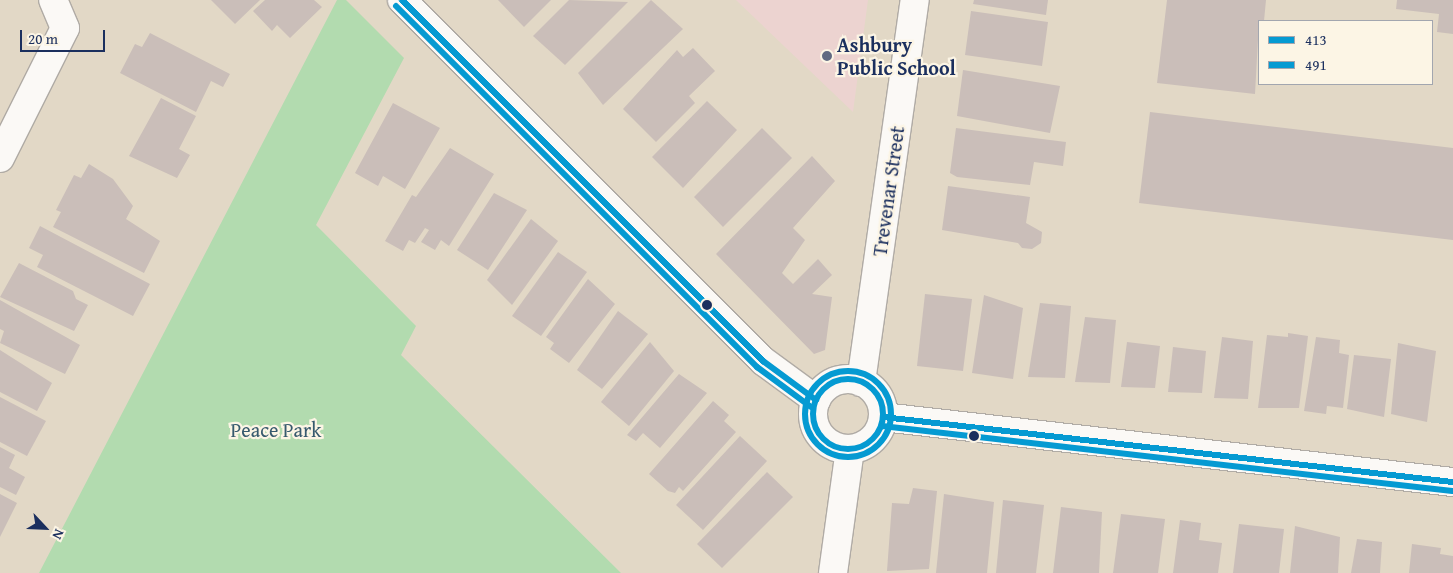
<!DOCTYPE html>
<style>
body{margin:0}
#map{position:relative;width:1453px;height:573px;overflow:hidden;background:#e2d8c6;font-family:"Gentium Book Plus",serif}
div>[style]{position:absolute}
.built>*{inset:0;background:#ecd3d0}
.green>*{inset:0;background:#b2dbaf}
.building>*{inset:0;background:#cabeb9}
.roads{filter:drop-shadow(1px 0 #b0aba5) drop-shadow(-1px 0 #b0aba5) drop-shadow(0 1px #b0aba5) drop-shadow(0 -1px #b0aba5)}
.minor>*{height:28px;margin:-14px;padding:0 14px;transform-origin:14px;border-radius:14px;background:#fbf9f6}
.tertiary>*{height:28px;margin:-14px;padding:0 14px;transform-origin:14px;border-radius:14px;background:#fbf9f6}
.secondary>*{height:28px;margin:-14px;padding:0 14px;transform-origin:14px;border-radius:14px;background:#fbf9f6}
.secondary>.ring{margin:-14px;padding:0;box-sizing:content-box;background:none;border:28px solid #fbf9f6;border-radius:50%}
.bus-1>*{height:6px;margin:-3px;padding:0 3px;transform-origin:3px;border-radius:3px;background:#059ad2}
.bus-1>.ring{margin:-3px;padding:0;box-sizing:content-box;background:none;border:6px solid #059ad2;border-radius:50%}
.bus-2>*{height:6px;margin:-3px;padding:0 3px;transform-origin:3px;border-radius:3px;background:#059ad2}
.bus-2>.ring{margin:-3px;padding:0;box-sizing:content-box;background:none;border:6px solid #059ad2;border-radius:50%}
.dots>*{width:14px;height:14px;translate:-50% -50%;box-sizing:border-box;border:2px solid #fcf5e5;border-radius:50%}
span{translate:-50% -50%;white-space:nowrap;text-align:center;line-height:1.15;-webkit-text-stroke:4.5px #fcf5e5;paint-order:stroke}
.poi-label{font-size:20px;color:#1b2f5e;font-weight:700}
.left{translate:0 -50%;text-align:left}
.street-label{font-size:20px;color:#1b2f5e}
.park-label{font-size:20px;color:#375a6e}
.legend{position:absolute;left:1258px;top:20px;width:175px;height:65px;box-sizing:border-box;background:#fcf5e5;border:1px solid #a2a6af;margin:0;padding:6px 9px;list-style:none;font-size:15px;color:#1b2f5e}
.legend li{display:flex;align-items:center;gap:10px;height:25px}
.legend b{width:25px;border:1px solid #a2a6af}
.north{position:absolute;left:20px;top:503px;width:50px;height:50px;-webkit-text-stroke:4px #fcf5e5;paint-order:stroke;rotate:115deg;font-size:14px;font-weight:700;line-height:20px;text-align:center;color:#1b2f5e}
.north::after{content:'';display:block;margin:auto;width:18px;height:22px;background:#1b2f5e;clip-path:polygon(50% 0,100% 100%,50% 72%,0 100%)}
.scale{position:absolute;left:20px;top:30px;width:85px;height:22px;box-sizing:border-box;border:2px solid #1b2f5e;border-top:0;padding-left:6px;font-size:15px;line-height:18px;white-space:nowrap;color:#1b2f5e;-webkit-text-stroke:4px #fcf5e5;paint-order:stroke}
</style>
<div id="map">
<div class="built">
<i style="clip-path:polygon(736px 0,868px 0,853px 112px)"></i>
</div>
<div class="green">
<i style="clip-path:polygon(337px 0,346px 0,404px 58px,316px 225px,416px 326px,401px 355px,621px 573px,39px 573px)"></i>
</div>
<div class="building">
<i style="clip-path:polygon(211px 0,260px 0,235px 24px)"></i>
<i style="clip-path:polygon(265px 0,314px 0,322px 7px,290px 38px,277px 25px,272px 31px,253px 11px)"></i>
<i style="clip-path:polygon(498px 0,551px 0,524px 27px)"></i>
<i style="clip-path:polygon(569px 0,628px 2px,565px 65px,533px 36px)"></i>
<i style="clip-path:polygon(651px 0,683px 29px,603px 105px,578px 73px)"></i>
<i style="clip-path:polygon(974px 0,1048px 0,1046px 15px,973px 4px)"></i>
<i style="clip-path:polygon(1167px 0,1266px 0,1264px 21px,1259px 21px,1255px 94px,1157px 83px)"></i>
<i style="clip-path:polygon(1397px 0,1453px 0,1453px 34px,1437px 32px,1439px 14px,1396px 9px)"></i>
<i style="clip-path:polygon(971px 11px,1048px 22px,1042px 66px,965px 55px)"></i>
<i style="clip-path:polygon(150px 33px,230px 74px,223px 87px,211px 81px,196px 112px,120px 73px,135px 44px,142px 47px)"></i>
<i style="clip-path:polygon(693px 48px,715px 71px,689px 96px,695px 103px,656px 142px,623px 109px,677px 50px,683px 57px)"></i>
<i style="clip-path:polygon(963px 70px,1060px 86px,1050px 133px,957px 116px)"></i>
<i style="clip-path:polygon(161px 98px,196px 116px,179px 149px,190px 155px,177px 178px,129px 156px)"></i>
<i style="clip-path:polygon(707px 101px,737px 130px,683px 188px,652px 157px)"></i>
<i style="clip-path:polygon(393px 103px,440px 128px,405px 189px,383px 176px,378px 186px,355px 173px)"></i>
<i style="clip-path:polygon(1150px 112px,1453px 148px,1453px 240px,1139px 203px)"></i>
<i style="clip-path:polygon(762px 128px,792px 158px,723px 227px,694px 197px)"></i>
<i style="clip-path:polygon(956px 128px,1066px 142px,1063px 166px,1034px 162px,1030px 185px,957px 177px,950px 173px)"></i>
<i style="clip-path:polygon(450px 148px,494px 174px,449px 246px,441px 240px,435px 250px,421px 242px,429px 230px,425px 228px,415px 243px,409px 240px,403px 251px,385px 241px,412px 195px,416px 197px)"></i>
<i style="clip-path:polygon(812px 156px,835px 181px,793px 228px,805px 240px,782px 273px,793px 284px,818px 259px,832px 275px,812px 294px,832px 297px,825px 350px,814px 354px,716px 254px)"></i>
<i style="clip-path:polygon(89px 164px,113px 179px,133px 206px,126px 219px,160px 241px,144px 273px,53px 227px,61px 212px,56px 210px,74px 175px,81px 178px)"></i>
<i style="clip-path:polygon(948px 186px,1030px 197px,1026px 223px,1042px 232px,1041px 243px,1032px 249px,1022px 248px,1018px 243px,942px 230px)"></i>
<i style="clip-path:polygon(494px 193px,527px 210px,488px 270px,457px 250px)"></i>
<i style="clip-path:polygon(531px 219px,558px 241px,512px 305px,487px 280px)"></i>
<i style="clip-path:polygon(40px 226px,150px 284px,133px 316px,37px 267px,43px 255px,29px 248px)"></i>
<i style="clip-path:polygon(558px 252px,587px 272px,541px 336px,512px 316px)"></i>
<i style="clip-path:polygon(19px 263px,73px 291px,76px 299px,88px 305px,74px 331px,0 297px)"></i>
<i style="clip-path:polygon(588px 279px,615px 304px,569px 363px,550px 349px,554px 343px,546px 337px)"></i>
<i style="clip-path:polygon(925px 294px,972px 299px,963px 371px,917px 366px)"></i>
<i style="clip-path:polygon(984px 295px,1023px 308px,1013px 379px,972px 373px)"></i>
<i style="clip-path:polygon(0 300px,80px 345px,65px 374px,0 343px,4px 331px,0 329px)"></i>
<i style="clip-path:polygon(1040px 303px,1071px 306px,1065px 378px,1028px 377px)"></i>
<i style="clip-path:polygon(618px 311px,648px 334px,602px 389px,577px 370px)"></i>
<i style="clip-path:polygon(1085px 317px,1116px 320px,1110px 383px,1075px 382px)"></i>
<i style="clip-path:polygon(1288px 333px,1308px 336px,1299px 408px,1258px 408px,1267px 335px,1288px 337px)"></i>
<i style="clip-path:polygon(1222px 337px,1253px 341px,1248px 399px,1214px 398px)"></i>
<i style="clip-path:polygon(1316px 337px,1340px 340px,1339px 353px,1349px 355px,1343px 408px,1327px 406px,1326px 414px,1304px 411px)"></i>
<i style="clip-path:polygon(650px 342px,674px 371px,629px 426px,601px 402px)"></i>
<i style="clip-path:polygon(1127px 342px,1160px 346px,1155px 388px,1121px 387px)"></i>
<i style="clip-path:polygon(1398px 343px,1436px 351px,1427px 422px,1391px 414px)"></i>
<i style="clip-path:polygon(1173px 347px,1206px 351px,1202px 393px,1168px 392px)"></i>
<i style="clip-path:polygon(0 350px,52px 383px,37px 411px,0 392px)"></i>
<i style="clip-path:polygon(1354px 355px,1391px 359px,1384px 417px,1347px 409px)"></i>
<i style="clip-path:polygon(679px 374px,707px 393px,660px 448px,643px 433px,636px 441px,627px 435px)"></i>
<i style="clip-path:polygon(0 397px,46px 421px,27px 456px,0 442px)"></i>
<i style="clip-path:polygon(713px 401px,729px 415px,724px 421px,736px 432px,683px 491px,679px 487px,675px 493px,668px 491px,649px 474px)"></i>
<i style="clip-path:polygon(740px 436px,767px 461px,703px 530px,676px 505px)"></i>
<i style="clip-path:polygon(0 447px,15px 455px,9px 468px,25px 477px,16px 495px,0 487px)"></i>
<i style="clip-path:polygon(767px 472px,793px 497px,722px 568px,697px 544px)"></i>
<i style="clip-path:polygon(913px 488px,937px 491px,929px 569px,887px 571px,892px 503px,909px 504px)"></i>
<i style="clip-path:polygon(0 494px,17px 503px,0 537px)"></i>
<i style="clip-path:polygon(944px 494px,994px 502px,987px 573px,936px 573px)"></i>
<i style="clip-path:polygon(1003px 500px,1044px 505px,1036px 573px,996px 573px)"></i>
<i style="clip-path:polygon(1061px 507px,1102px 512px,1099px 573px,1053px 573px)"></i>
<i style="clip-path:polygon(1121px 514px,1165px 519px,1158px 573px,1113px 573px)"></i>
<i style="clip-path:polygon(1180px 520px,1201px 523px,1199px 540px,1222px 543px,1218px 573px,1173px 573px)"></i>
<i style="clip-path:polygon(1239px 524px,1284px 529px,1279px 573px,1233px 573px)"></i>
<i style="clip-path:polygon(1295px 526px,1340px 537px,1338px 573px,1290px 573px)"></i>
<i style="clip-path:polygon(1357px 539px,1382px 542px,1380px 573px,1351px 573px)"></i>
<i style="clip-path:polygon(1412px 544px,1441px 548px,1440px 554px,1453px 556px,1453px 573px,1409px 573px)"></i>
</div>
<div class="roads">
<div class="minor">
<i style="left:0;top:158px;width:145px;rotate:-63.4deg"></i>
<i style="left:65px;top:28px;width:30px;rotate:-113deg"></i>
<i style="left:861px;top:382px;width:386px;rotate:-82deg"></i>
</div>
<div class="tertiary">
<i style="left:833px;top:573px;width:125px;rotate:-82.2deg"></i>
</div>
<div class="secondary">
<i style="left:402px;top:0;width:511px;rotate:45deg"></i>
<i style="left:763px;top:361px;width:66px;rotate:36.3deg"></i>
<i class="ring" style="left:813px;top:379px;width:42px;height:42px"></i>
<i style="left:883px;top:417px;width:574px;rotate:6.51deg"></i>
</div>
</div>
<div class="bus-1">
<i style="left:402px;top:0;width:511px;rotate:45deg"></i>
<i style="left:763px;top:361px;width:66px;rotate:36.3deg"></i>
<i class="ring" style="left:813px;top:379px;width:64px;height:64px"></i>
<i style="left:883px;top:417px;width:574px;rotate:6.51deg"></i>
</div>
<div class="bus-2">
<i style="left:396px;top:6px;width:511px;rotate:45deg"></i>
<i style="left:757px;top:367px;width:67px;rotate:36.5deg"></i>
<i class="ring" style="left:805px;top:371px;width:80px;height:80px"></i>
<i style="left:882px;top:426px;width:574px;rotate:6.51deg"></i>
</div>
<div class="dots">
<i style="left:827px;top:56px;background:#616a82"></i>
<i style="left:707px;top:305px;background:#1b2f5e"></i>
<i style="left:974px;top:436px;background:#1b2f5e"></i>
</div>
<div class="poi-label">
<span class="left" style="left:837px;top:56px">Ashbury<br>Public School</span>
</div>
<div class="street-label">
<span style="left:888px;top:191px;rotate:-82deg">Trevenar Street</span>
</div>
<div class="park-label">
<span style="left:276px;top:429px">Peace Park</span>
</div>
<ul class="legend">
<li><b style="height:6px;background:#059ad2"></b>413</li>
<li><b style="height:6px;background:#059ad2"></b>491</li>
</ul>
<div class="north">N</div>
<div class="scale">20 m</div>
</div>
